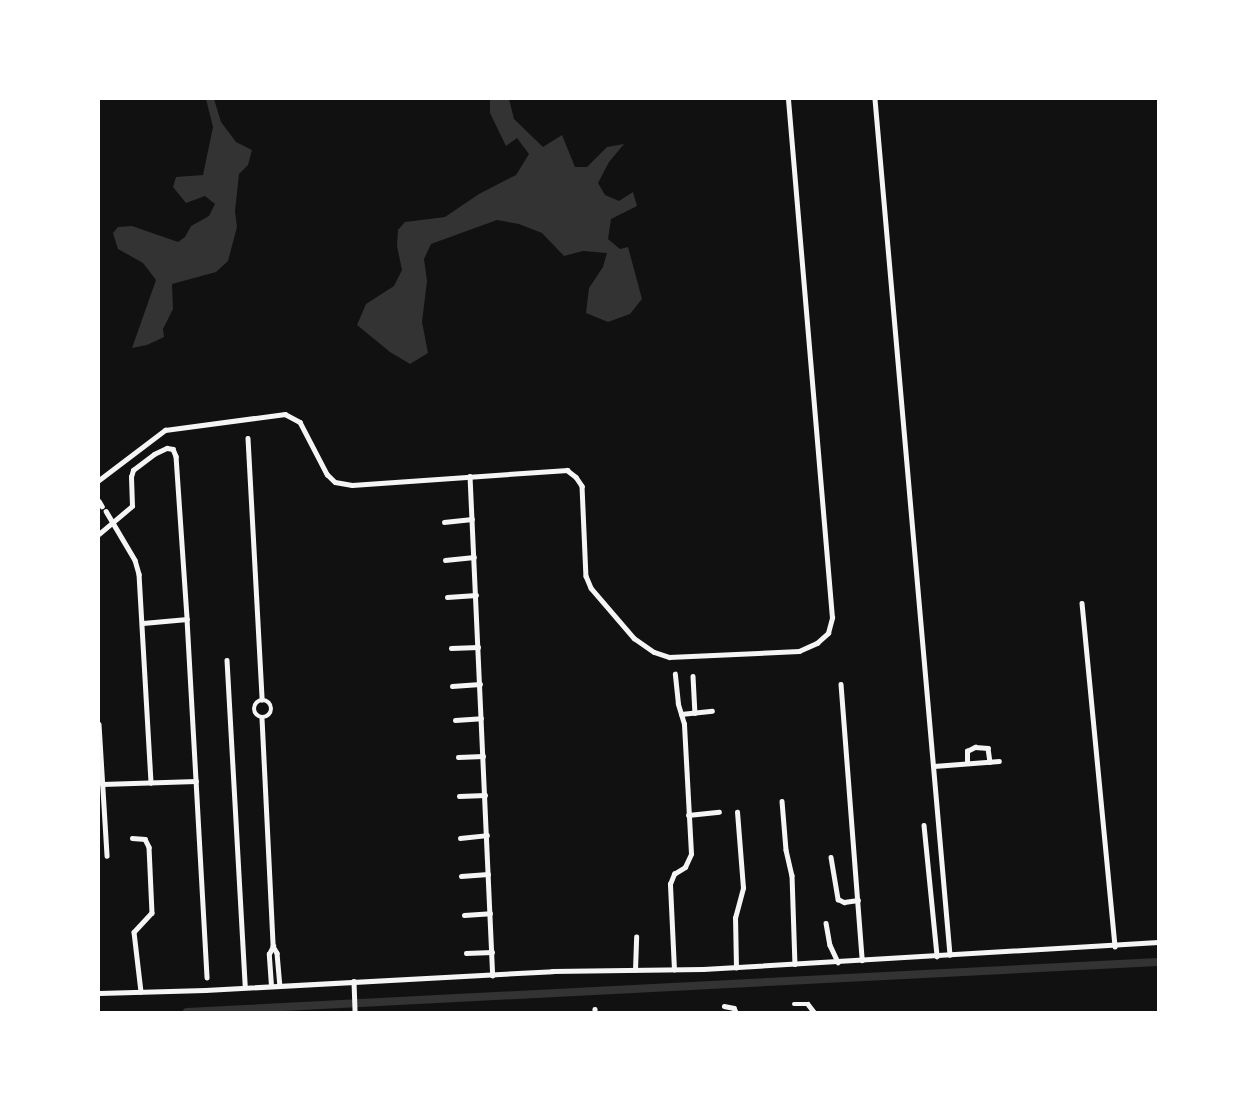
<!DOCTYPE html>
<style>
body{margin:0}
#map{position:relative;width:1257px;height:1111px;overflow:hidden;background:#111;font-family:"Source Serif 4",serif}
div>[style]{position:absolute}
.water>*{inset:0;background:#333}
.canal>*{height:8px;margin:-4px;padding:0 4px;transform-origin:4px;border-radius:4px;background:#333}
.minor>*{height:4.5px;margin:-2.25px;padding:0 2.25px;transform-origin:2.25px;border-radius:2.25px;background:#f5f5f5}
.minor>.ring{margin:-2.25px;padding:0;box-sizing:content-box;background:none;border:4.5px solid #f5f5f5;border-radius:50%}
.tertiary>*{height:5px;margin:-2.5px;padding:0 2.5px;transform-origin:2.5px;border-radius:2.5px;background:#f5f5f5}
span{translate:-50% -50%;white-space:nowrap;text-align:center;line-height:1.15;-webkit-text-stroke:6px #fff;paint-order:stroke}
.frame{position:absolute;inset:0;border:100px solid #fff;pointer-events:none}
</style>
<div id="map">
<div class="water">
<i style="clip-path:polygon(206px 99px,214px 99px,221px 122px,236px 142px,252px 150px,248px 165px,239px 174px,235px 211px,237px 227px,228px 261px,216px 272px,172px 284px,173px 309px,163px 329px,164px 337px,147px 345px,132px 348px,156px 280px,143px 263px,118px 249px,113px 233px,118px 227px,132px 226px,178px 242px,185px 237px,191px 226px,209px 216px,215px 204px,205px 196px,186px 203px,173px 187px,176px 177px,203px 175px,213px 127px)"></i>
<i style="clip-path:polygon(490px 99px,509px 99px,514px 119px,543px 147px,562px 135px,575px 167px,587px 167px,607px 147px,624px 144px,609px 162px,598px 183px,605px 195px,619px 201px,633px 192px,637px 206px,611px 219px,608px 239px,620px 249px,628px 247px,642px 299px,630px 314px,608px 322px,586px 313px,589px 288px,603px 267px,607px 253px,583px 251px,564px 256px,542px 233px,519px 224px,497px 220px,431px 244px,424px 259px,427px 281px,422px 322px,428px 353px,410px 364px,390px 352px,357px 325px,366px 304px,394px 286px,402px 270px,397px 246px,398px 230px,405px 222px,445px 217px,479px 194px,516px 175px,529px 154px,517px 138px,506px 146px,490px 113px)"></i>
</div>
<div class="canal">
<i style="left:187px;top:1012px;width:972px;rotate:-2.95deg"></i>
</div>
<div class="minor">
<i style="left:875px;top:99px;width:859px;rotate:84.99deg"></i>
<i style="left:248px;top:438px;width:262px;rotate:86.9deg"></i>
<i style="left:470px;top:476px;width:500px;rotate:87.4deg"></i>
<i style="left:99px;top:480px;width:83px;rotate:-37.1deg"></i>
<i style="left:165px;top:430px;width:121px;rotate:-7.6deg"></i>
<i style="left:285px;top:414px;width:17px;rotate:28deg"></i>
<i style="left:300px;top:422px;width:59px;rotate:62.6deg"></i>
<i style="left:327px;top:474px;width:11px;rotate:45deg"></i>
<i style="left:335px;top:482px;width:17px;rotate:10deg"></i>
<i style="left:352px;top:485px;width:216px;rotate:-4deg"></i>
<i style="left:567px;top:470px;width:11px;rotate:38deg"></i>
<i style="left:576px;top:477px;width:11px;rotate:56deg"></i>
<i style="left:582px;top:486px;width:90px;rotate:87.5deg"></i>
<i style="left:586px;top:576px;width:13px;rotate:67deg"></i>
<i style="left:591px;top:588px;width:66px;rotate:49.3deg"></i>
<i style="left:634px;top:638px;width:24px;rotate:35deg"></i>
<i style="left:654px;top:652px;width:16px;rotate:18deg"></i>
<i style="left:669px;top:657px;width:130px;rotate:-2.6deg"></i>
<i style="left:799px;top:651px;width:20px;rotate:-24deg"></i>
<i style="left:817px;top:643px;width:15px;rotate:-42deg"></i>
<i style="left:828px;top:633px;width:16px;rotate:-75deg"></i>
<i style="left:832px;top:618px;width:521px;rotate:-94.85deg"></i>
<i style="left:99px;top:501px;width:6px;rotate:59deg"></i>
<i style="left:106px;top:511px;width:57px;rotate:59.4deg"></i>
<i style="left:135px;top:560px;width:15px;rotate:74deg"></i>
<i style="left:139px;top:574px;width:209px;rotate:86.7deg"></i>
<i style="left:444px;top:522px;width:28px;rotate:-6deg"></i>
<i style="left:99px;top:534px;width:43px;rotate:-40.3deg"></i>
<i style="left:132px;top:506px;width:29px;rotate:-92deg"></i>
<i style="left:131px;top:477px;width:7px;rotate:-74deg"></i>
<i style="left:133px;top:470px;width:26px;rotate:-37deg"></i>
<i style="left:154px;top:454px;width:14px;rotate:-25deg"></i>
<i style="left:167px;top:448px;width:6px;rotate:9deg"></i>
<i style="left:173px;top:449px;width:8px;rotate:67deg"></i>
<i style="left:176px;top:456px;width:163px;rotate:86.1deg"></i>
<i style="left:187px;top:619px;width:359px;rotate:86.8deg"></i>
<i style="left:445px;top:560px;width:29px;rotate:-6deg"></i>
<i style="left:447px;top:597px;width:29px;rotate:-4deg"></i>
<i style="left:1082px;top:603px;width:345px;rotate:84.5deg"></i>
<i style="left:143px;top:623px;width:44px;rotate:-5.2deg"></i>
<i style="left:451px;top:648px;width:27px;rotate:-2deg"></i>
<i style="left:227px;top:660px;width:327px;rotate:86.8deg"></i>
<i style="left:693px;top:676px;width:37px;rotate:87deg"></i>
<i style="left:841px;top:684px;width:277px;rotate:85.6deg"></i>
<i style="left:452px;top:686px;width:28px;rotate:-4deg"></i>
<i class="ring" style="left:254px;top:700px;width:13.5px;height:13.5px"></i>
<i style="left:681px;top:714px;width:31px;rotate:-6deg"></i>
<i style="left:262px;top:718px;width:228px;rotate:87.2deg"></i>
<i style="left:455px;top:720px;width:26px;rotate:-4deg"></i>
<i style="left:99px;top:724px;width:132px;rotate:86.5deg"></i>
<i style="left:458px;top:757px;width:25px;rotate:-2deg"></i>
<i style="left:967px;top:763px;width:12px;rotate:-90deg"></i>
<i style="left:967px;top:751px;width:9px;rotate:-27deg"></i>
<i style="left:975px;top:747px;width:13px;rotate:4deg"></i>
<i style="left:988px;top:748px;width:14px;rotate:82deg"></i>
<i style="left:934px;top:766px;width:65px;rotate:-4.4deg"></i>
<i style="left:102px;top:784px;width:94px;rotate:-1.8deg"></i>
<i style="left:459px;top:796px;width:26px;rotate:-2deg"></i>
<i style="left:782px;top:801px;width:49px;rotate:85.3deg"></i>
<i style="left:786px;top:850px;width:26px;rotate:77deg"></i>
<i style="left:792px;top:875px;width:89px;rotate:88.1deg"></i>
<i style="left:688px;top:815px;width:31px;rotate:-6deg"></i>
<i style="left:924px;top:825px;width:132px;rotate:84.3deg"></i>
<i style="left:132px;top:838px;width:13px;rotate:4deg"></i>
<i style="left:145px;top:839px;width:9px;rotate:63deg"></i>
<i style="left:149px;top:847px;width:66px;rotate:87.4deg"></i>
<i style="left:152px;top:913px;width:26px;rotate:133deg"></i>
<i style="left:134px;top:932px;width:60px;rotate:83.3deg"></i>
<i style="left:460px;top:838px;width:27px;rotate:-6deg"></i>
<i style="left:831px;top:857px;width:43px;rotate:80.5deg"></i>
<i style="left:838px;top:899px;width:7px;rotate:27deg"></i>
<i style="left:844px;top:902px;width:14px;rotate:-8deg"></i>
<i style="left:461px;top:876px;width:27px;rotate:-4deg"></i>
<i style="left:464px;top:915px;width:26px;rotate:-4deg"></i>
<i style="left:826px;top:923px;width:22px;rotate:80deg"></i>
<i style="left:830px;top:945px;width:19px;rotate:65deg"></i>
<i style="left:466px;top:953px;width:26px;rotate:-2deg"></i>
<i style="left:736px;top:968px;width:50px;rotate:-91.1deg"></i>
<i style="left:735px;top:918px;width:31px;rotate:-75deg"></i>
<i style="left:743px;top:888px;width:76px;rotate:-94.5deg"></i>
<i style="left:635px;top:970px;width:33px;rotate:-88deg"></i>
<i style="left:674px;top:970px;width:86px;rotate:-92.7deg"></i>
<i style="left:670px;top:884px;width:11px;rotate:-68deg"></i>
<i style="left:674px;top:874px;width:13px;rotate:-32deg"></i>
<i style="left:685px;top:867px;width:14px;rotate:-65deg"></i>
<i style="left:691px;top:854px;width:130px;rotate:-93.1deg"></i>
<i style="left:684px;top:724px;width:21px;rotate:-107deg"></i>
<i style="left:678px;top:704px;width:30px;rotate:-96deg"></i>
<i style="left:354px;top:981px;width:31px;rotate:88deg"></i>
<i style="left:271px;top:986px;width:32px;rotate:-94deg"></i>
<i style="left:269px;top:954px;width:9px;rotate:-63deg"></i>
<i style="left:273px;top:946px;width:8px;rotate:60deg"></i>
<i style="left:277px;top:953px;width:33px;rotate:85deg"></i>
<i style="left:794px;top:1004px;width:14px"></i>
<i style="left:808px;top:1004px;width:10px;rotate:53deg"></i>
<i style="left:724px;top:1006px;width:10px;rotate:11deg"></i>
<i style="left:734px;top:1008px;width:4px;rotate:63deg"></i>
<i style="left:595px;top:1009px;width:3px;rotate:90deg"></i>
</div>
<div class="tertiary">
<i style="left:99px;top:993px;width:106px;rotate:-1.6deg"></i>
<i style="left:205px;top:990px;width:348px;rotate:-3.1deg"></i>
<i style="left:552px;top:971px;width:151px;rotate:-0.8deg"></i>
<i style="left:703px;top:969px;width:456px;rotate:-3.4deg"></i>
</div>
<div class="frame"></div>
</div>
